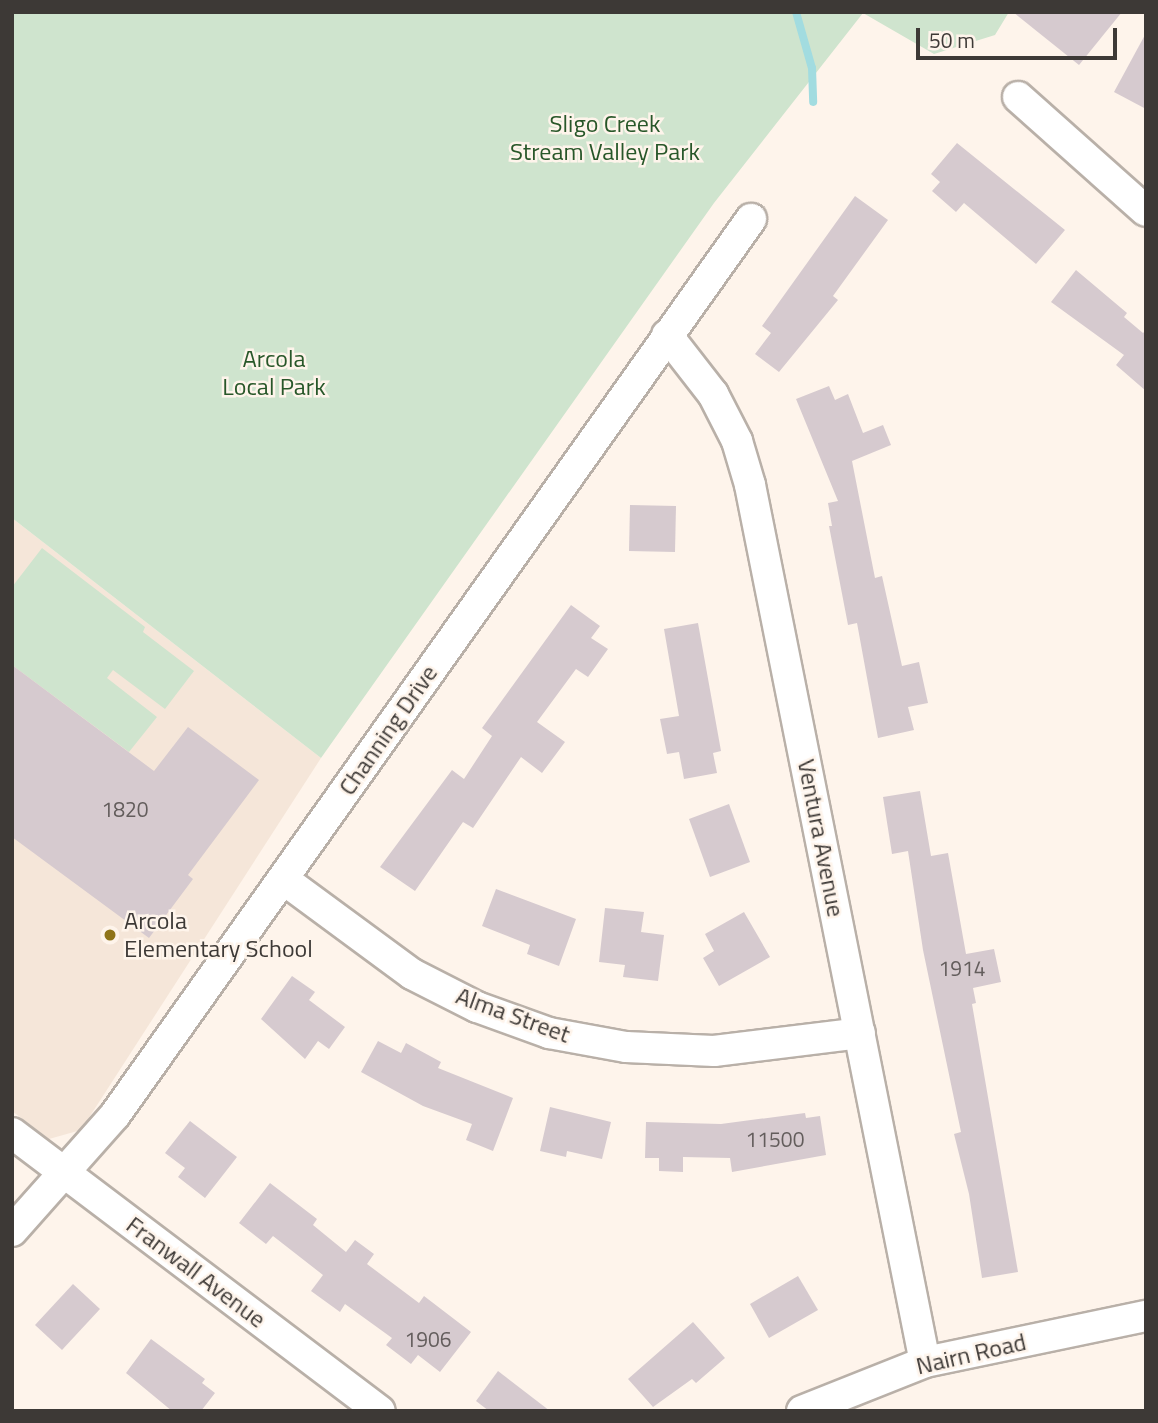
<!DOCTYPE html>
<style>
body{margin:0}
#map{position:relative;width:1158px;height:1423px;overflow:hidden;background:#fef4eb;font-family:"Titillium Web",sans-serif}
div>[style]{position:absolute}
.built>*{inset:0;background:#f5e6d9}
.green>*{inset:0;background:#cfe4ce}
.stream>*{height:8px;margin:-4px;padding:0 4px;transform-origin:4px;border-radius:4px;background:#a2dce0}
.building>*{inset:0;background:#d6cacf}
.roads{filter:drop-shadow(2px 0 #b9b0a8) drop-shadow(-2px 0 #b9b0a8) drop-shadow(0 2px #b9b0a8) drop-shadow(0 -2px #b9b0a8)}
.minor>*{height:30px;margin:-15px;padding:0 15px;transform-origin:15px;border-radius:15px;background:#fff}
.dots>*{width:19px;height:19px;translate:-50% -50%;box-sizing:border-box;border:4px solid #fef4eb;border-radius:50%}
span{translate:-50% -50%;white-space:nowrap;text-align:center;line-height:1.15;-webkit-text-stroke:5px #fef4eb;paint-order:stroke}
.number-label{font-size:21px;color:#635d5c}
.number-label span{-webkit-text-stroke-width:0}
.park-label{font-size:24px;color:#285729}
.street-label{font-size:24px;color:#3d3936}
.poi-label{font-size:24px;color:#3d3936}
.left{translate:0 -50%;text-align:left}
.frame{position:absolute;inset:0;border:14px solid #3d3936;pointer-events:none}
.scale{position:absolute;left:916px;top:28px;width:201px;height:32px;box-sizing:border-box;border:4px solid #3d3936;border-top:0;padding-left:9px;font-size:21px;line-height:24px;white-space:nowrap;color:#3d3936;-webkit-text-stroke:5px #fef4eb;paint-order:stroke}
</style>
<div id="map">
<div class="built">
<i style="clip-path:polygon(12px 518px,321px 758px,81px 1130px,49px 1139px,12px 1111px)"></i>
</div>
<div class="green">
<i style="clip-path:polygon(12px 12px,1009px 12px,995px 35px,934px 54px,863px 13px,714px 203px,321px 758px,12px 518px)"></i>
<i style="clip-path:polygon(42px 548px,145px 627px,143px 632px,194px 671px,165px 709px,113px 670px,107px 678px,157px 717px,129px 752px,12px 665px,12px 587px)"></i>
</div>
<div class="stream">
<i style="left:796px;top:12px;width:58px;rotate:74.1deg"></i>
<i style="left:812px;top:68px;width:34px;rotate:88deg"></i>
</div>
<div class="building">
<i style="clip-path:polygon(1013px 12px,1122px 12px,1079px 65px)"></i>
<i style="clip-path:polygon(1146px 33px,1146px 109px,1114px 92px)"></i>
<i style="clip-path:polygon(957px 143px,1065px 230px,1036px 264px,964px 203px,956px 212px,932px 191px,940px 182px,931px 174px)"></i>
<i style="clip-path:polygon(855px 196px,888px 220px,833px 296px,838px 300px,779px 372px,755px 354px,771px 333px,762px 326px)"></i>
<i style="clip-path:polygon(1076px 270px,1127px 313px,1124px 317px,1143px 333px,1146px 330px,1146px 391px,1116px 365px,1124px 355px,1051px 302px)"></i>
<i style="clip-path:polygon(829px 386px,835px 400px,848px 394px,863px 433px,883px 425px,891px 445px,852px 461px,875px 578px,882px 576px,902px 666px,919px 662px,928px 703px,908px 707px,914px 730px,878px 738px,857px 623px,848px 625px,829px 526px,832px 526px,828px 503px,838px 501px,796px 399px)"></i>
<i style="clip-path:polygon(630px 505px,676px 506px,675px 552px,629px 551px)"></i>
<i style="clip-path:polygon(571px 605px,600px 626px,591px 638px,608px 649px,588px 677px,576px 669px,537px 722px,565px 742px,542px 773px,521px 757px,473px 828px,463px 822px,415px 891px,380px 867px,452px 770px,464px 779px,492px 736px,482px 728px)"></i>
<i style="clip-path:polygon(698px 623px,721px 751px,713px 753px,717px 773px,684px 779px,679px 752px,667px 754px,660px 719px,679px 716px,664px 629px)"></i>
<i style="clip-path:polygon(12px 665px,154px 771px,188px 727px,259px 780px,188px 875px,193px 879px,149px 938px,12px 837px)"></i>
<i style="clip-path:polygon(920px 791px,931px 856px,948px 853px,966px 954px,994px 949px,1001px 982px,973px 988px,976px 1003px,972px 1004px,1018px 1272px,982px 1278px,969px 1194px,954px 1134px,961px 1132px,923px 950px,908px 851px,892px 854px,883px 797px)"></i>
<i style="clip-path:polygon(729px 804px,750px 862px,710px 877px,689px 819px)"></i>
<i style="clip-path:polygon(496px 889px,576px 919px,559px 966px,527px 954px,530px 945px,482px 926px)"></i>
<i style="clip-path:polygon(605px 908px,644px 912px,641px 932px,664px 935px,658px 981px,623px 977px,625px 965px,599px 962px)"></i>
<i style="clip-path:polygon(744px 912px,770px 957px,719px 986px,703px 958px,714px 951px,705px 934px)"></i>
<i style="clip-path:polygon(292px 976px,315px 992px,309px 1000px,345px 1027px,329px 1049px,318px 1041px,305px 1059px,261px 1019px)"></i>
<i style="clip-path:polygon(378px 1041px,401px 1053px,406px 1043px,441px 1062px,438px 1068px,513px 1098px,493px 1151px,466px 1140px,472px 1124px,423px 1106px,361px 1072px)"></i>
<i style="clip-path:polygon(550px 1107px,611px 1122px,602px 1159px,567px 1151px,566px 1157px,540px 1151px)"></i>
<i style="clip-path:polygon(805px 1113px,806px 1118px,820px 1116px,826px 1155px,732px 1172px,730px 1158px,683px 1157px,683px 1172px,659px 1171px,659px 1158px,645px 1158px,646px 1122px,721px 1124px)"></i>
<i style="clip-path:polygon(190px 1121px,237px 1157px,205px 1198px,178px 1177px,185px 1168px,165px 1153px)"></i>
<i style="clip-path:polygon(270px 1183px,317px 1219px,313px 1225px,346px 1252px,355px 1240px,374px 1254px,367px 1264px,419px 1303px,424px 1296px,471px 1332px,440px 1372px,418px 1355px,411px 1364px,386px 1345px,392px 1338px,345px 1304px,340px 1312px,311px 1291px,323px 1275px,273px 1236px,266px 1244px,239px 1223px)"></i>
<i style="clip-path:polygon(798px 1276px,818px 1310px,769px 1338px,750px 1304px)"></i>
<i style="clip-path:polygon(73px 1284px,100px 1309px,62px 1350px,35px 1325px)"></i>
<i style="clip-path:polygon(693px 1322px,725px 1358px,696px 1383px,692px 1379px,653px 1407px,628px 1379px)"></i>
<i style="clip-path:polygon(151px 1339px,205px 1379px,202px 1383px,215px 1393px,201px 1411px,172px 1411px,126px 1373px)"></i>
<i style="clip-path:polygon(498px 1371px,550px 1411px,489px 1411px,476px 1401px)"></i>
</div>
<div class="roads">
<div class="minor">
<i style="left:1018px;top:97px;width:171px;rotate:41.7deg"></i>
<i style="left:667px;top:335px;width:75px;rotate:52.1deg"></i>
<i style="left:713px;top:394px;width:53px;rotate:62.9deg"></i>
<i style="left:737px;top:441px;width:46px;rotate:73.5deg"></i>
<i style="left:750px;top:485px;width:894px;rotate:78.72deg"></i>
<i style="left:283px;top:879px;width:160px;rotate:36.4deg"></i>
<i style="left:412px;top:974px;width:73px;rotate:26.9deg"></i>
<i style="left:477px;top:1007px;width:77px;rotate:19.9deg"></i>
<i style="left:549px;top:1033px;width:78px;rotate:10.3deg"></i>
<i style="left:626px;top:1047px;width:88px;rotate:2.6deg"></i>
<i style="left:714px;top:1051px;width:147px;rotate:-7deg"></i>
<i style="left:12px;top:1133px;width:461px;rotate:37.1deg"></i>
<i style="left:12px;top:1231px;width:155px;rotate:-48.4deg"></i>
<i style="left:115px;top:1115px;width:1099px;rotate:-54.63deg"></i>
<i style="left:802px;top:1411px;width:132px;rotate:-21.7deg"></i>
<i style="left:925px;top:1362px;width:226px;rotate:-11.8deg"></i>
</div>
</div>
<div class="dots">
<i style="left:110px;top:935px;background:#8f7419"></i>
</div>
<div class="number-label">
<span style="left:125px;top:809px">1820</span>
<span style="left:962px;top:968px">1914</span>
<span style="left:775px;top:1139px">11500</span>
<span style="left:428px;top:1339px">1906</span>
</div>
<div class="park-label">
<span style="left:605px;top:138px">Sligo Creek<br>Stream Valley Park</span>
<span style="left:274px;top:373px">Arcola<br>Local Park</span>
</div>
<div class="street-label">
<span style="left:388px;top:730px;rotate:-55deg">Channing Drive</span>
<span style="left:821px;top:838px;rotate:79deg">Ventura Avenue</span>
<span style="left:513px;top:1015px;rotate:20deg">Alma Street</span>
<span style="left:196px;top:1272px;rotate:37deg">Franwall Avenue</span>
<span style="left:971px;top:1354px;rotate:-13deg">Nairn Road</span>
</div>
<div class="poi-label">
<span class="left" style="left:124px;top:935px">Arcola<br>Elementary School</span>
</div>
<div class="frame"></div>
<div class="scale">50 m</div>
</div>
